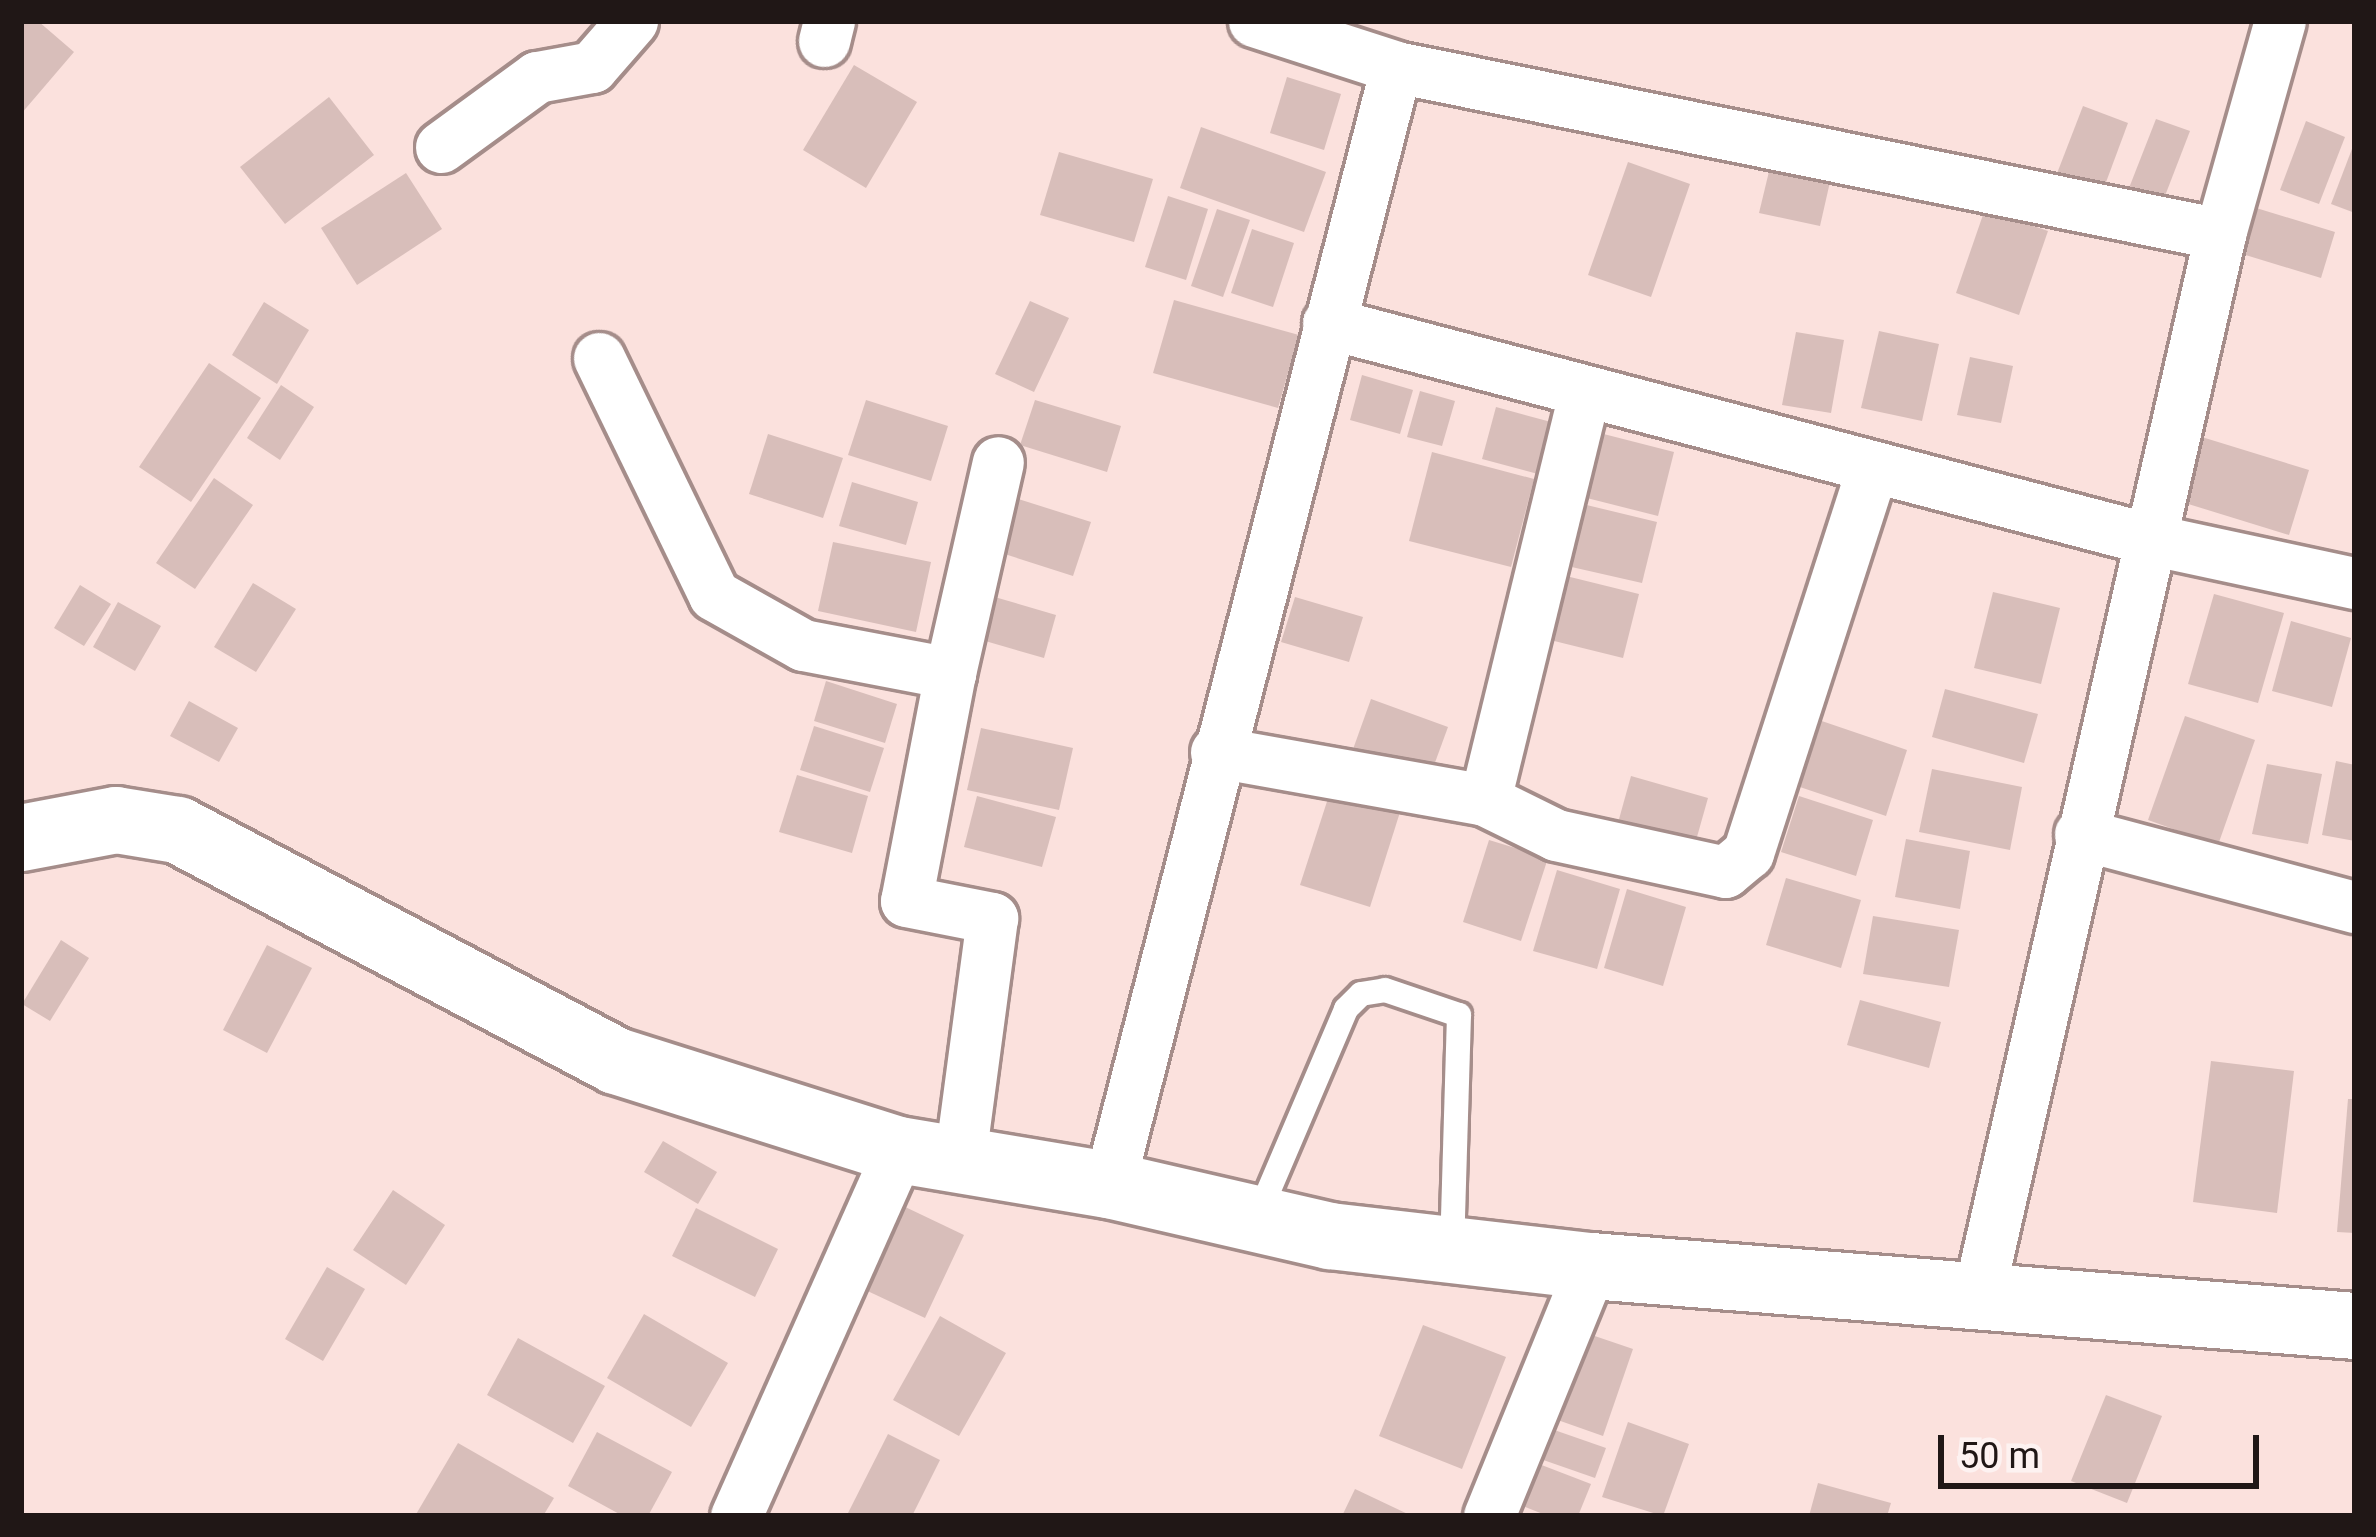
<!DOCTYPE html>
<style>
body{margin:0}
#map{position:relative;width:2376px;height:1537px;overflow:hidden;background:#fbe1dd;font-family:Roboto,sans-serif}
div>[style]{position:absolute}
.building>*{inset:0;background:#d8beba}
.roads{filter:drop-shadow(3px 0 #a58d8a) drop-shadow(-3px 0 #a58d8a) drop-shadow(0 3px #a58d8a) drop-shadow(0 -3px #a58d8a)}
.service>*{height:24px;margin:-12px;padding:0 12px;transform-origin:12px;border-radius:12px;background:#fff}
.minor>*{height:51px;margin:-25.5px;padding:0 25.5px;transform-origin:25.5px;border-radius:25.5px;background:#fff}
.secondary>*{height:66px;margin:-33px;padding:0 33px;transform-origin:33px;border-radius:33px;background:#fff}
span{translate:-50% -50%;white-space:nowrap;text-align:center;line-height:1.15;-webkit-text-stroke:9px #fdf2f1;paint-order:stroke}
.frame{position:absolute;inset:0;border:24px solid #201716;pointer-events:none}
.scale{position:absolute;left:1938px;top:1435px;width:321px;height:54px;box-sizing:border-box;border:6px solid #201716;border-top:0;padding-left:15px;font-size:36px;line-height:42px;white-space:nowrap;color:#201716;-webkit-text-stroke:9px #fdf2f1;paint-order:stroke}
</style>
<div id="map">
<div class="building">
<i style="clip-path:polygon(21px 21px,38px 21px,74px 52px,21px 114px)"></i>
<i style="clip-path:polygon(854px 65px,917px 102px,866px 188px,803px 150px)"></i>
<i style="clip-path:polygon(1287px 77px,1341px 94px,1324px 150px,1270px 133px)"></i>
<i style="clip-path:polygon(329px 97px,374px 155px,285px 224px,240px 167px)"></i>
<i style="clip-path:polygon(2083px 106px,2128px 123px,2102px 193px,2056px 176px)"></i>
<i style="clip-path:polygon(2156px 119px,2190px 131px,2163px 201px,2129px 188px)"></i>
<i style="clip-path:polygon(2306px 121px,2345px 137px,2319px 204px,2280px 190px)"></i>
<i style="clip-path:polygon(1201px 127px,1326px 172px,1304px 232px,1180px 188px)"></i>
<i style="clip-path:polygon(2355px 141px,2355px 213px,2331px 204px)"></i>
<i style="clip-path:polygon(1059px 152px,1153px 179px,1134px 242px,1040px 215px)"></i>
<i style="clip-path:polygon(1772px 159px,1832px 173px,1820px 226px,1759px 213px)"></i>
<i style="clip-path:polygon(1628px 162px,1690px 184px,1651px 297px,1588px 275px)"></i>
<i style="clip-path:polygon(406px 173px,442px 229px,357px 285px,321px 228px)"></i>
<i style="clip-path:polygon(1168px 196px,1208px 209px,1186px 280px,1145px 267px)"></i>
<i style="clip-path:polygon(2253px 207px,2335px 232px,2321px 278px,2239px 253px)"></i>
<i style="clip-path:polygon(1217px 209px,1250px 220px,1223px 297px,1191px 286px)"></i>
<i style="clip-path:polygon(1985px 209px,2048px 231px,2019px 315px,1956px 293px)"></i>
<i style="clip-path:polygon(1252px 229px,1294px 243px,1273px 307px,1231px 293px)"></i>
<i style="clip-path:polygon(1174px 300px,1299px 335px,1278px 408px,1153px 373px)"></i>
<i style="clip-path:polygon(1030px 301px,1069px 318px,1034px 392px,995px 374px)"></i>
<i style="clip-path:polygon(264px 302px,309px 330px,277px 384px,232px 355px)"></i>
<i style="clip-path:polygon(1879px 331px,1939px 344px,1922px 421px,1861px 408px)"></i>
<i style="clip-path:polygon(1796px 332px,1844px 340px,1831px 413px,1782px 405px)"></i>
<i style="clip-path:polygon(1970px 357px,2013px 366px,2001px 423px,1957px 415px)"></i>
<i style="clip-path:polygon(209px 363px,261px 398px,191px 502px,139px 467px)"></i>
<i style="clip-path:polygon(1362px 375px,1413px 390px,1400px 434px,1350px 420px)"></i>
<i style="clip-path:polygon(281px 385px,314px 407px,280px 460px,247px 438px)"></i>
<i style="clip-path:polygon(1420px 391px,1455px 401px,1442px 446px,1407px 437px)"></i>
<i style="clip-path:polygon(866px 400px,948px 426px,931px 481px,848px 455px)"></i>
<i style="clip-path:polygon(1035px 400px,1121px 426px,1107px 472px,1020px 445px)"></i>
<i style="clip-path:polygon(1496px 407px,1551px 422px,1538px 474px,1482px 459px)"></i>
<i style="clip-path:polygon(1588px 430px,1674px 452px,1658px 516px,1571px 494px)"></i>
<i style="clip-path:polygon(2179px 430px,2309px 470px,2289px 535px,2159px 495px)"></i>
<i style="clip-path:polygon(768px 434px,843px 458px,823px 518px,749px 494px)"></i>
<i style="clip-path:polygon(1432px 452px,1534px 479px,1511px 567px,1409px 541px)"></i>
<i style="clip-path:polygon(214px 478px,253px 505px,195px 589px,156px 563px)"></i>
<i style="clip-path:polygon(852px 482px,918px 502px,906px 545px,839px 526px)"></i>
<i style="clip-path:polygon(1009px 496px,1091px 522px,1073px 576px,992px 550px)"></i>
<i style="clip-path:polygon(1570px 501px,1657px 522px,1642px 583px,1554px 563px)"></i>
<i style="clip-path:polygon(833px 542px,931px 562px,916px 632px,818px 611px)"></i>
<i style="clip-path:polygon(1554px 573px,1639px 594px,1623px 658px,1538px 637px)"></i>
<i style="clip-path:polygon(253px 583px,296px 609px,256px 672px,214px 647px)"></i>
<i style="clip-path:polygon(80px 585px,111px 604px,84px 646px,54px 628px)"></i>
<i style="clip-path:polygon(1993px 592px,2060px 608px,2041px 684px,1974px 668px)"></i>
<i style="clip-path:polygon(981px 593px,1056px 615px,1044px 658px,968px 636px)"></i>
<i style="clip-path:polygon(2214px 594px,2284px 613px,2258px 703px,2188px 684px)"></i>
<i style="clip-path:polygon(1295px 597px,1363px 617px,1349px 662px,1281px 642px)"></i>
<i style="clip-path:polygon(118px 602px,161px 626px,135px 671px,93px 647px)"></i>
<i style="clip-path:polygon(2291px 621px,2351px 638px,2332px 707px,2272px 691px)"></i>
<i style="clip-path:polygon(826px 681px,897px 704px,885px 743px,814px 721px)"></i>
<i style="clip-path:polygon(1945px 689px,2038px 714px,2024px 763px,1932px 737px)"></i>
<i style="clip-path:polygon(1371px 699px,1448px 727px,1429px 779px,1352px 752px)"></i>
<i style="clip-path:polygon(189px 701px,238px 728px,219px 762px,170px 736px)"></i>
<i style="clip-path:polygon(2185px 716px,2255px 740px,2218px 845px,2148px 820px)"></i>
<i style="clip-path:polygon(1810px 717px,1907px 750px,1886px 816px,1788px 783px)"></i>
<i style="clip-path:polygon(814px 726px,884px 748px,870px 792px,800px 770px)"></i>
<i style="clip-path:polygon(981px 728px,1073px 748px,1059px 810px,967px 790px)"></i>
<i style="clip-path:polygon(2336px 761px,2355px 765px,2355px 841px,2322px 835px)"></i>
<i style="clip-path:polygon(2267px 764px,2322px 774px,2308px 844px,2252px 834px)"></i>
<i style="clip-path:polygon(1932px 769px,2022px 787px,2010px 850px,1919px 832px)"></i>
<i style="clip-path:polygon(797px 775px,868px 796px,852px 853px,779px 832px)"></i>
<i style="clip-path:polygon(1631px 776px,1708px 798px,1693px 851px,1616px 830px)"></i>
<i style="clip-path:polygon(1332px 786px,1401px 809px,1370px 907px,1300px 885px)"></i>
<i style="clip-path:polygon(977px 796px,1056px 817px,1042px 867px,964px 847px)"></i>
<i style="clip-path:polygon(1799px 796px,1873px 820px,1856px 876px,1781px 852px)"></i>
<i style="clip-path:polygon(1906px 839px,1970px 851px,1960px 909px,1895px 897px)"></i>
<i style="clip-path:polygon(1489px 840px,1548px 858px,1521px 941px,1463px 922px)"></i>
<i style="clip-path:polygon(1557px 870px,1620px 889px,1597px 969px,1533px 951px)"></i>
<i style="clip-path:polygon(1786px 878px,1861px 900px,1841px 968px,1766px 945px)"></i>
<i style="clip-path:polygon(1627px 889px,1686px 907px,1663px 986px,1604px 968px)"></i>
<i style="clip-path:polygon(1873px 916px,1959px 930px,1949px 987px,1863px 974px)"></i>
<i style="clip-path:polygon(61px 940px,89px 958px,50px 1021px,22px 1004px)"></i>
<i style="clip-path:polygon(267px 945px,312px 968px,267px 1053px,223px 1030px)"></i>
<i style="clip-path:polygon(1860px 1000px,1941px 1022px,1929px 1068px,1847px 1045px)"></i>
<i style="clip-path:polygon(2211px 1061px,2294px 1071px,2277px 1213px,2193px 1202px)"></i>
<i style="clip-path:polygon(2348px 1099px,2355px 1099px,2355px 1233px,2337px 1232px)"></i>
<i style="clip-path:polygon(663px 1141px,717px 1172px,698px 1204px,644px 1172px)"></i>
<i style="clip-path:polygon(393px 1190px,445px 1225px,406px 1285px,353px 1250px)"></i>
<i style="clip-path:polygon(899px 1204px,964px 1235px,925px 1318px,859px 1287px)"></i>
<i style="clip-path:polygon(696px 1208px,778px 1249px,755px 1297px,672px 1256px)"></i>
<i style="clip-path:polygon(327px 1267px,365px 1289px,323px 1361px,285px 1339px)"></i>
<i style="clip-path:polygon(644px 1314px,728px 1363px,691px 1427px,607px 1378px)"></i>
<i style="clip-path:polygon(940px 1316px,1006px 1353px,959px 1436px,893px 1400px)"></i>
<i style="clip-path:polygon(1423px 1325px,1506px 1357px,1462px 1469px,1379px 1436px)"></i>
<i style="clip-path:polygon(1583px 1332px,1633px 1349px,1603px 1436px,1552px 1418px)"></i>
<i style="clip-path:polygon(518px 1338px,605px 1386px,573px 1443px,487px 1395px)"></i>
<i style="clip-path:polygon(2106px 1395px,2162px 1416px,2127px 1503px,2071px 1481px)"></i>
<i style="clip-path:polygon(1628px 1422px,1689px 1444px,1663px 1516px,1602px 1497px)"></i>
<i style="clip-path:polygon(1540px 1425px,1606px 1448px,1595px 1478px,1529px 1455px)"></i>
<i style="clip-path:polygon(597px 1432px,672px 1472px,648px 1516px,623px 1516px,568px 1486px)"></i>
<i style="clip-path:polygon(888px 1434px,940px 1460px,912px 1516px,854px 1516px,848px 1513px)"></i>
<i style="clip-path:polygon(458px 1443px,554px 1498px,543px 1516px,415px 1516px)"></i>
<i style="clip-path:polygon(1521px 1457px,1591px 1484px,1578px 1516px,1548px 1516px,1505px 1499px)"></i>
<i style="clip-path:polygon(1818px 1483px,1891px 1503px,1887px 1516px,1809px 1516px)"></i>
<i style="clip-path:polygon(1355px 1489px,1412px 1516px,1342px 1516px)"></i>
</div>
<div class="roads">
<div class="service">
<i style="left:1257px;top:1218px;width:227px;rotate:-66.9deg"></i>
<i style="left:1346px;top:1009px;width:21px;rotate:-45deg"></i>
<i style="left:1361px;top:994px;width:24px;rotate:-9deg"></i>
<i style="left:1385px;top:990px;width:78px;rotate:18.7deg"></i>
<i style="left:1459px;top:1015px;width:230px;rotate:91.7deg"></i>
</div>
<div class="minor">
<i style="left:1254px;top:21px;width:149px;rotate:17.9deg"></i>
<i style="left:824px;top:41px;width:21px;rotate:-76deg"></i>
<i style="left:441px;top:147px;width:119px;rotate:-36.1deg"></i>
<i style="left:537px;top:77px;width:56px;rotate:-10.3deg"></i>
<i style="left:592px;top:67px;width:61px;rotate:-49deg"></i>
<i style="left:1328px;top:323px;width:849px;rotate:14.74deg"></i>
<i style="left:2149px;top:539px;width:211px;rotate:12.1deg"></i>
<i style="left:599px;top:358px;width:263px;rotate:64.1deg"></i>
<i style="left:714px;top:595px;width:102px;rotate:29.3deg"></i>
<i style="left:803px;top:645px;width:150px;rotate:10.8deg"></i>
<i style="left:950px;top:673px;width:232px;rotate:100.9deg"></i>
<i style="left:906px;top:901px;width:88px;rotate:11.2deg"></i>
<i style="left:992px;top:918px;width:243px;rotate:97.6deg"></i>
<i style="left:950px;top:673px;width:216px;rotate:-77.2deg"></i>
<i style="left:1216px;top:752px;width:273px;rotate:10.1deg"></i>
<i style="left:1485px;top:800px;width:79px;rotate:26.2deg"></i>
<i style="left:1556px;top:835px;width:173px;rotate:12.3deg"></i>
<i style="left:1725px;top:872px;width:30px;rotate:-40deg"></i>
<i style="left:1748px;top:853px;width:406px;rotate:-72.1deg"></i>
<i style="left:1485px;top:800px;width:419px;rotate:-76.3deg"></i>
<i style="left:2080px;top:834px;width:285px;rotate:14.9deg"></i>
<i style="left:1109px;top:1185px;width:1154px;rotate:-75.6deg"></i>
<i style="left:1396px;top:67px;width:841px;rotate:11.46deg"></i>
<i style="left:1978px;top:1297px;width:1090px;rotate:-77.17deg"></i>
<i style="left:2220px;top:234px;width:221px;rotate:-74.3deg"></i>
<i style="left:736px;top:1516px;width:401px;rotate:-66deg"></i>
<i style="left:1489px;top:1516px;width:270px;rotate:-67.8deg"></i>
</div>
<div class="secondary">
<i style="left:21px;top:838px;width:97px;rotate:-10.7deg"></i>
<i style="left:116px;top:820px;width:63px;rotate:9.2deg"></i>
<i style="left:178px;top:830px;width:495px;rotate:27.8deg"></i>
<i style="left:616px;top:1061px;width:297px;rotate:17.5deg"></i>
<i style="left:899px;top:1150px;width:213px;rotate:9.5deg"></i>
<i style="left:1109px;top:1185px;width:227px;rotate:13deg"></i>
<i style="left:1330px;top:1236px;width:263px;rotate:6.6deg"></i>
<i style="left:1591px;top:1266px;width:766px;rotate:4.49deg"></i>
</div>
</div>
<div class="frame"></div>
<div class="scale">50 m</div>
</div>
